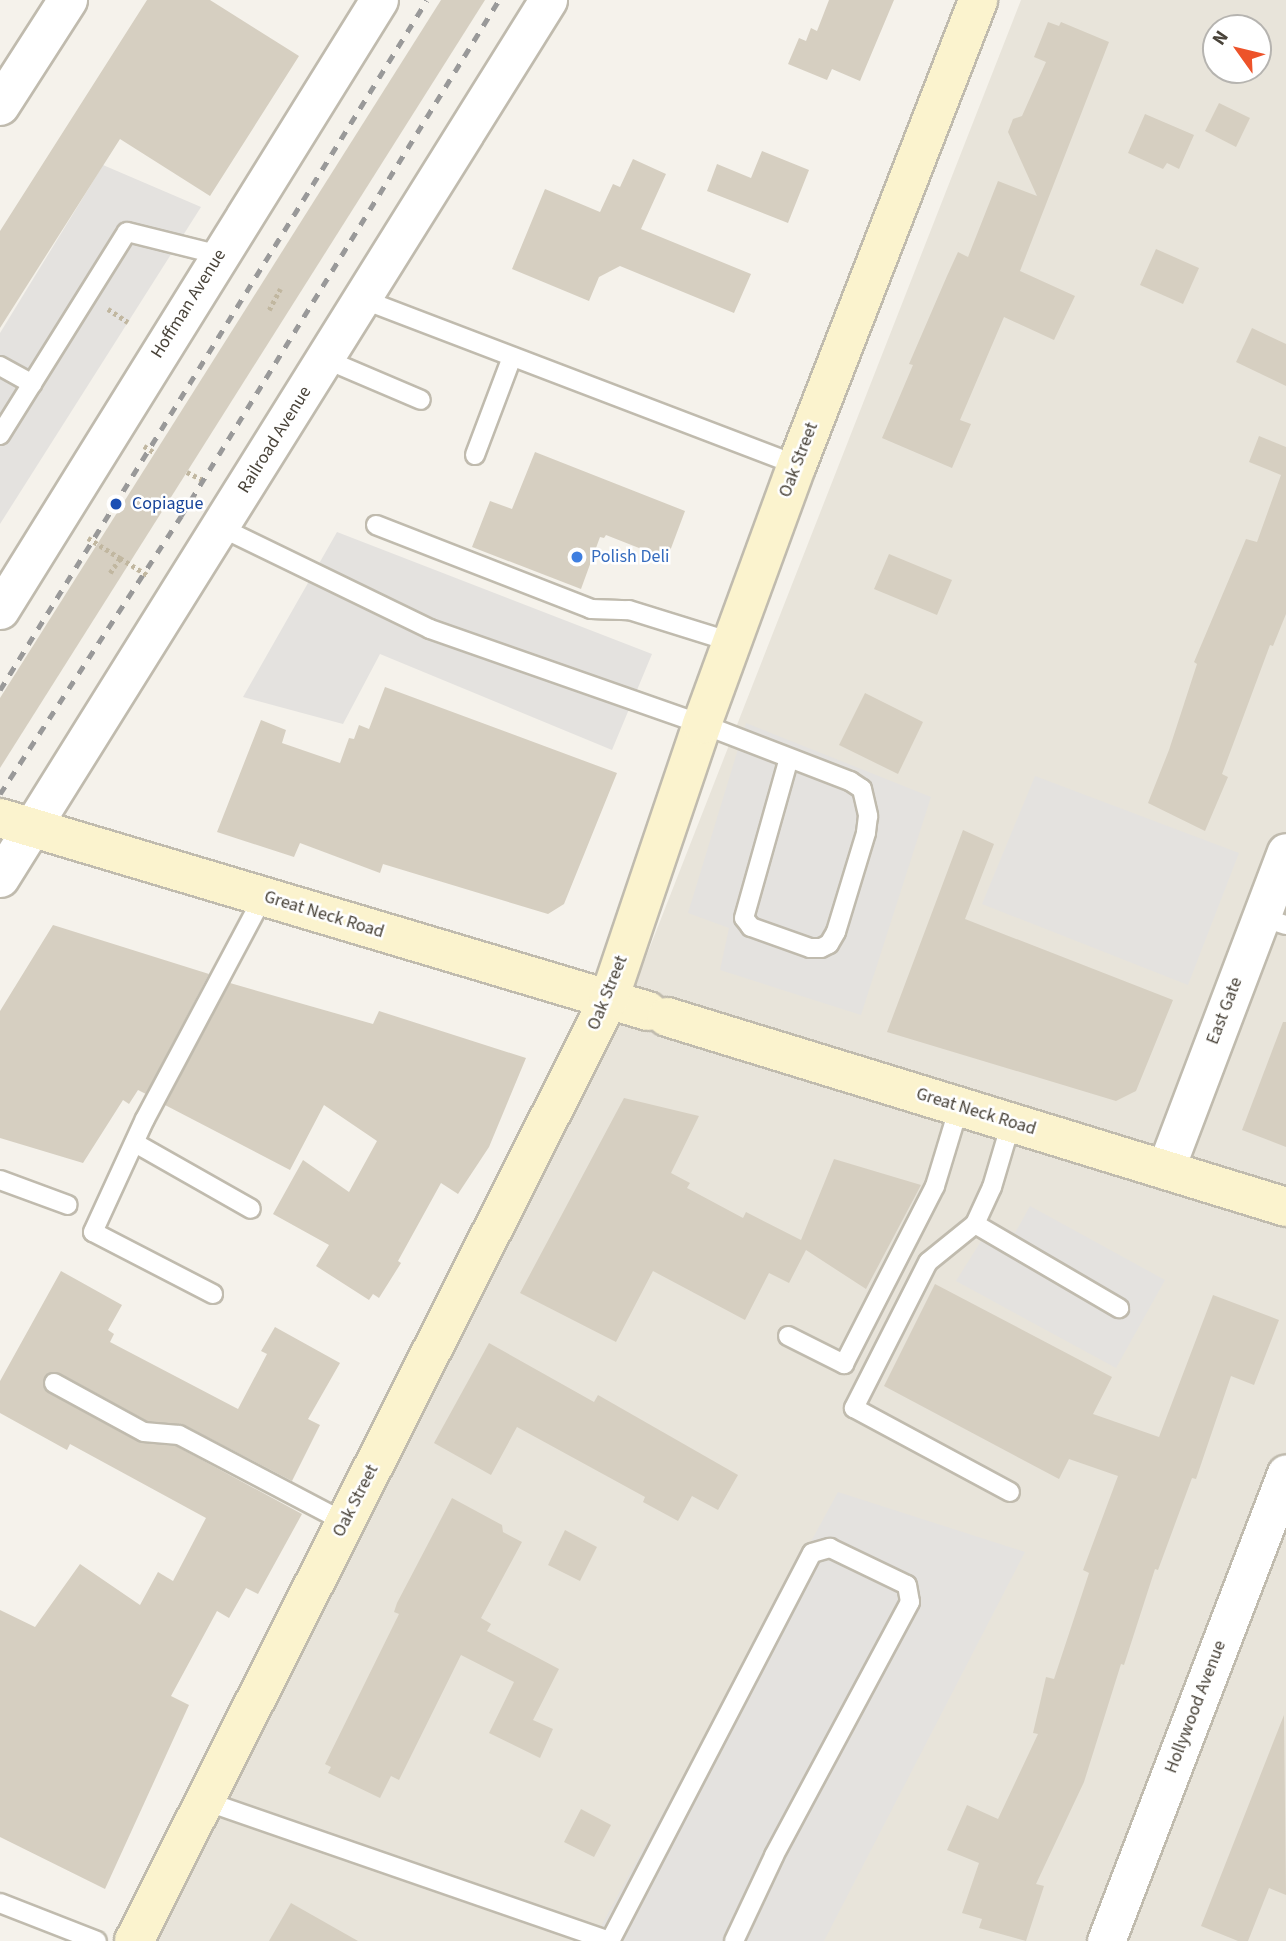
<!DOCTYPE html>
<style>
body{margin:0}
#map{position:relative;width:1286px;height:1941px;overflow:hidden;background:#f5f2eb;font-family:"Source Sans 3",sans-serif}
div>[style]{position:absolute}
.residential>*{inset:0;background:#e8e4da}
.parking>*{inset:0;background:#e4e2df}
.building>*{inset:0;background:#d6cfc1}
.path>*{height:4.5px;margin-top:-2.25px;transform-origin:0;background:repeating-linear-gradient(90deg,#c1b7a0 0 3.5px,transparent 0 7px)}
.roads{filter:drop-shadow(2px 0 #c0bbae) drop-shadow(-2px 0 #c0bbae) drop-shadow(0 2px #c0bbae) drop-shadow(0 -2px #c0bbae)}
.service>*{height:18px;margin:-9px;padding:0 9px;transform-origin:9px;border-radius:9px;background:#fff}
.minor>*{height:37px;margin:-18.5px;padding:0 18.5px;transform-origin:18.5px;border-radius:18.5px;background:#fff}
.tertiary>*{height:38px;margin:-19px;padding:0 19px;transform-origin:19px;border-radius:19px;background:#fff}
.secondary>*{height:38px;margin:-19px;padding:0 19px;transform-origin:19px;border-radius:19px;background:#fbf3ce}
.rail>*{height:5px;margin-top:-2.5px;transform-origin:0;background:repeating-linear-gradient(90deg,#999 0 9px,transparent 0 18px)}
.dots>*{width:19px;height:19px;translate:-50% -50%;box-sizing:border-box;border:4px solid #fff;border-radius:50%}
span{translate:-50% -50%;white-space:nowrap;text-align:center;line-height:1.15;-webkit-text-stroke:5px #fff;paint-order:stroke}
.street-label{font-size:18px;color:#494339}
.transit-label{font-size:18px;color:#164399}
.left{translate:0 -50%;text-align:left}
.shop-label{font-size:18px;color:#366cbe}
.north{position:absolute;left:1202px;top:14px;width:70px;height:70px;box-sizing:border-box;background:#fff;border:2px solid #b6b4b0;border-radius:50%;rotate:304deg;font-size:19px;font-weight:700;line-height:28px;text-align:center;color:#494339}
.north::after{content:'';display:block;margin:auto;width:24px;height:32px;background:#ed532a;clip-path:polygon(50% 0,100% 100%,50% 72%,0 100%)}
</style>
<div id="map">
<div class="residential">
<i style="clip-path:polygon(evenodd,1021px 0,1286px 0,1286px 1941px,154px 1941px,637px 980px,1021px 0,1216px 28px,1258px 28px,1258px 70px,1216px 70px,1216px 28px)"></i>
</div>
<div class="parking">
<i style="clip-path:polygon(103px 165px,201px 207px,0 524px,0 333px)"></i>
<i style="clip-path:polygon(337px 532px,652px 654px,612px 750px,380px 654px,343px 724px,243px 697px)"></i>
<i style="clip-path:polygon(746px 723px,931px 797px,861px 1015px,720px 970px,729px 928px,688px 913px)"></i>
<i style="clip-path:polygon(1035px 776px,1239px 853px,1188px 985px,982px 904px)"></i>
<i style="clip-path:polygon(1030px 1206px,1165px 1280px,1116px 1368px,956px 1281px,993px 1222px,1015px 1233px)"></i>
<i style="clip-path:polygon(838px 1492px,1025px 1552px,824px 1941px,593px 1941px)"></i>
</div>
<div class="building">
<i style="clip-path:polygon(147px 0,210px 0,299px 56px,210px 196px,120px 139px,0 328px,0 231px)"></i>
<i style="clip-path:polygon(441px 0,485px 0,0 768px,0 698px)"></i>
<i style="clip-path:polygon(829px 0,894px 0,860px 81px,832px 69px,827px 80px,788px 64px,799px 38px,806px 41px,811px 28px,817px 31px)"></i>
<i style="clip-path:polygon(1048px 22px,1059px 26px,1061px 22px,1109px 42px,1020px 271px,1075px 296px,1054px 340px,1004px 317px,960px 420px,971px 424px,952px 468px,882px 438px,913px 365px,909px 364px,947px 276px,958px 252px,968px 257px,998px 181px,1037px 196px,1008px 132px,1013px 119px,1022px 116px,1046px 62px,1034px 57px)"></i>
<i style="clip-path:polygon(1219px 103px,1250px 118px,1236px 147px,1205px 131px)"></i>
<i style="clip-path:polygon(1145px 114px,1194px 135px,1179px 169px,1167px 163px,1163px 169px,1128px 153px)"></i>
<i style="clip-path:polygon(762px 151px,809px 170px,788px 223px,707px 191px,717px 164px,751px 178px)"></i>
<i style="clip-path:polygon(633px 159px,666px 174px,641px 229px,751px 274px,734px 313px,620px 266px,599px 277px,589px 301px,512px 269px,545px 189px,600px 212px,613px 184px,620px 187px)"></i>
<i style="clip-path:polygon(1156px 249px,1199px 268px,1183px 304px,1140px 285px)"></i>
<i style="clip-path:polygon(1252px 328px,1286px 344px,1286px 386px,1236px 362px)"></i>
<i style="clip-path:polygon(1259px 436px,1286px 447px,1286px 614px,1273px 646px,1270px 645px,1222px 774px,1228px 777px,1205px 831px,1148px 803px,1169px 750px,1197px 664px,1194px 662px,1246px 539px,1257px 542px,1281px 475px,1249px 462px)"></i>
<i style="clip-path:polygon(535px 452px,685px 511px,667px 559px,606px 535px,604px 538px,600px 537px,581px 589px,472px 547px,490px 501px,512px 509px)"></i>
<i style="clip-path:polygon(889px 554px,952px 580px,937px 615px,874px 589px)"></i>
<i style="clip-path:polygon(385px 687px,617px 773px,564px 904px,548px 914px,383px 864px,380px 873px,300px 843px,294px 857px,217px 832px,261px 720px,286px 730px,282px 743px,340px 763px,349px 738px,354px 739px,359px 725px,369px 729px)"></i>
<i style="clip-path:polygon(865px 693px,923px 722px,898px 774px,839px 745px)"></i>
<i style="clip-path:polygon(963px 830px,994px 844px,965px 919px,1173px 1000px,1136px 1091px,1116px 1101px,887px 1032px)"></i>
<i style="clip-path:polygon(53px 925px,209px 974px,146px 1094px,138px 1090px,129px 1104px,123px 1100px,83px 1163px,0 1138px,0 1011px)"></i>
<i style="clip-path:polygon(230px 983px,373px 1024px,379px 1011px,526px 1058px,489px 1147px,458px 1194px,441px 1183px,398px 1261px,401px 1263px,379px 1298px,373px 1294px,369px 1300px,316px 1266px,329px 1245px,273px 1214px,303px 1160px,349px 1192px,377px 1141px,324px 1105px,290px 1170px,165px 1105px)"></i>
<i style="clip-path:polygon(1283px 1022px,1286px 1022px,1286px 1147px,1242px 1130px)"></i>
<i style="clip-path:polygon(624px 1098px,699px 1116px,671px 1173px,690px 1183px,687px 1188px,743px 1218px,746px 1212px,801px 1240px,834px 1159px,921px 1185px,866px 1289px,806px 1250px,789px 1283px,769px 1273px,745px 1320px,653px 1271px,616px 1342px,520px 1293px)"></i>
<i style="clip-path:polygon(61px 1271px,122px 1305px,108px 1330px,114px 1334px,110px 1342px,238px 1409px,267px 1354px,261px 1351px,275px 1327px,340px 1363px,308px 1419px,320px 1425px,292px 1481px,184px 1425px,147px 1421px,59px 1373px,49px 1373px,44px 1378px,44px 1388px,49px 1393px,139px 1442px,176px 1446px,302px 1514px,258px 1594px,246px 1588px,229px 1618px,217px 1611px,171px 1696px,189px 1705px,105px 1889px,0 1837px,0 1610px,35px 1627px,80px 1564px,140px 1605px,158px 1572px,173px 1581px,206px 1518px,70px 1444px,67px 1450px,0 1413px,0 1381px)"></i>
<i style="clip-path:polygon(935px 1284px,1112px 1377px,1093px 1414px,1159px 1437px,1213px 1295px,1279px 1320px,1254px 1385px,1231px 1376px,1196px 1479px,1192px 1478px,1158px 1570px,1155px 1569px,1124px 1665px,1121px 1664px,1084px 1782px,1036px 1884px,1044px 1886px,1026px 1941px,979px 1928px,982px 1919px,962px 1913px,979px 1863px,947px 1850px,967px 1805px,998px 1819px,1038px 1734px,1033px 1733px,1046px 1677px,1054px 1679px,1089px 1573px,1083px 1570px,1118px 1476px,1069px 1459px,1059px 1479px,884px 1386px)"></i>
<i style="clip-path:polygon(489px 1343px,594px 1402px,598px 1395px,738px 1475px,718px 1510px,692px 1496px,678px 1521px,643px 1502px,645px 1497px,517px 1427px,491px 1475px,434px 1443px)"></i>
<i style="clip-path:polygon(452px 1498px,502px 1525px,503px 1532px,522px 1542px,481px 1618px,491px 1624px,487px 1631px,559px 1669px,533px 1720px,553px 1729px,540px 1758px,489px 1733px,514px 1682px,461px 1655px,399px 1780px,391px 1776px,380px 1798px,328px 1773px,331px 1767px,325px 1764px,399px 1614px,394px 1612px,397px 1603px)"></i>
<i style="clip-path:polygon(565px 1530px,597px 1547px,580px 1581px,548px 1565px)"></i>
<i style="clip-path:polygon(1284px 1715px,1286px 1895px,1269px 1888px,1248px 1941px,1238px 1941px,1201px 1926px)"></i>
<i style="clip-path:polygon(581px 1809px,611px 1825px,594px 1857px,564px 1842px)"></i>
<i style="clip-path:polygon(291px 1903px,358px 1941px,269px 1941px)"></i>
</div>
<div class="path">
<i style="left:108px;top:309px;width:24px;rotate:33deg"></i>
<i style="left:269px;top:310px;width:24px;rotate:-62deg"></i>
<i style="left:144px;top:446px;width:13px;rotate:32deg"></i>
<i style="left:187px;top:472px;width:20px;rotate:27deg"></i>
<i style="left:88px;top:538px;width:38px;rotate:32deg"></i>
<i style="left:110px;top:573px;width:18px;rotate:-56deg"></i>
<i style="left:120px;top:558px;width:32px;rotate:32deg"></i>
</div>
<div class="roads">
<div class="service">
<i style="left:362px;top:299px;width:466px;rotate:20.9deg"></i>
<i style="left:325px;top:359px;width:104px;rotate:23.1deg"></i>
<i style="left:0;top:366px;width:37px;rotate:29deg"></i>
<i style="left:0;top:435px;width:239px;rotate:-58deg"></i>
<i style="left:127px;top:232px;width:96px;rotate:13.9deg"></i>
<i style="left:475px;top:455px;width:105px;rotate:-69.3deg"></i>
<i style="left:376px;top:525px;width:231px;rotate:21.3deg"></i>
<i style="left:591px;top:609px;width:38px;rotate:2deg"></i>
<i style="left:629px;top:610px;width:108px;rotate:17.3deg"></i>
<i style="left:220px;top:527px;width:233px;rotate:25.9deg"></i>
<i style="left:430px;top:629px;width:288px;rotate:19.3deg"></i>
<i style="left:702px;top:724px;width:159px;rotate:21.1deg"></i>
<i style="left:850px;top:781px;width:14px;rotate:34deg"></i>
<i style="left:862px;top:789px;width:28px;rotate:77deg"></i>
<i style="left:868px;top:816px;width:17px;rotate:97deg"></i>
<i style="left:866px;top:833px;width:103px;rotate:106.9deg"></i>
<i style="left:836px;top:932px;width:14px;rotate:120deg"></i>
<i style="left:829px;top:944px;width:9px;rotate:153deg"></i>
<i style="left:821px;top:948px;width:11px;rotate:180deg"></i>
<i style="left:810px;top:948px;width:63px;rotate:-160.4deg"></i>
<i style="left:751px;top:927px;width:11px;rotate:-128deg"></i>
<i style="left:744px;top:918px;width:166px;rotate:-74.3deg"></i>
<i style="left:1261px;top:917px;width:26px;rotate:18deg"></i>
<i style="left:1011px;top:1123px;width:67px;rotate:106.5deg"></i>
<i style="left:992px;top:1187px;width:41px;rotate:114.7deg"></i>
<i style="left:975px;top:1224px;width:167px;rotate:30.3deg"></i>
<i style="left:135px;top:1143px;width:133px;rotate:29.6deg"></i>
<i style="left:0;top:1180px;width:72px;rotate:20.2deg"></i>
<i style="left:975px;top:1224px;width:60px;rotate:141deg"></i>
<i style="left:928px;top:1262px;width:164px;rotate:116.9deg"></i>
<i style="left:854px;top:1408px;width:177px;rotate:28.3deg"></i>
<i style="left:213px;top:1294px;width:135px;rotate:-152.7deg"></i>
<i style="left:93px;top:1232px;width:124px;rotate:-65.3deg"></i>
<i style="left:145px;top:1119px;width:251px;rotate:-62deg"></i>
<i style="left:788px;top:1336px;width:63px;rotate:26.6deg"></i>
<i style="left:844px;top:1364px;width:200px;rotate:-62.9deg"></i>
<i style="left:935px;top:1186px;width:83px;rotate:-73.1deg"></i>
<i style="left:54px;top:1383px;width:102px;rotate:28.6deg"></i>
<i style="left:144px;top:1432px;width:35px;rotate:5deg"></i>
<i style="left:179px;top:1435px;width:187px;rotate:27.7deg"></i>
<i style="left:205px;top:1801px;width:429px;rotate:19.1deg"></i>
<i style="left:0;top:1903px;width:104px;rotate:21.4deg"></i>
<i style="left:610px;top:1941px;width:437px;rotate:-62.5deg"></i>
<i style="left:812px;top:1553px;width:19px;rotate:-16deg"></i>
<i style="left:830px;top:1548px;width:85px;rotate:25.7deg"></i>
<i style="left:907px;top:1585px;width:17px;rotate:80deg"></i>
<i style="left:910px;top:1602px;width:288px;rotate:118.2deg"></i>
<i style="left:774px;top:1856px;width:94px;rotate:115.2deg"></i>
</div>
<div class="minor">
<i style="left:0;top:610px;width:718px;rotate:-58.15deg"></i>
<i style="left:0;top:878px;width:1035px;rotate:-58.03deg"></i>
<i style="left:1165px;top:1170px;width:340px;rotate:-69.2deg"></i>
<i style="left:1106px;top:1941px;width:501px;rotate:-68.96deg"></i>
</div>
<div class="tertiary">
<i style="left:0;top:106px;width:126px;rotate:-57.3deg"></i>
</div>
<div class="secondary">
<i style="left:0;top:818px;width:676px;rotate:16.59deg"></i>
<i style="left:667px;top:1017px;width:648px;rotate:17.06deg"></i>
<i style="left:134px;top:1941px;width:1055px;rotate:-63.24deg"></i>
<i style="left:609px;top:999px;width:290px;rotate:-71.3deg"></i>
<i style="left:702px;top:724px;width:276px;rotate:-69.9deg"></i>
<i style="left:797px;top:465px;width:499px;rotate:-68.7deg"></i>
</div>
</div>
<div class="rail">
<i style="left:0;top:690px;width:811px;rotate:-58.25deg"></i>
<i style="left:0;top:794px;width:332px;rotate:-56.9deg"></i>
<i style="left:181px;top:516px;width:606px;rotate:-58.36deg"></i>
</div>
<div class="dots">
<i style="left:116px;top:504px;background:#1a4fb4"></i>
<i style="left:577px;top:557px;background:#3f7fe0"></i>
</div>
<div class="street-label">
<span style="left:189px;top:304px;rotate:-58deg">Hoffman Avenue</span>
<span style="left:275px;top:440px;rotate:-58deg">Railroad Avenue</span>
<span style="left:799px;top:460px;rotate:-69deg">Oak Street</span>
<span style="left:324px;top:915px;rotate:17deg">Great Neck Road</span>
<span style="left:608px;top:993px;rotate:-68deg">Oak Street</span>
<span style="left:1225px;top:1011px;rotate:-69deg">East Gate</span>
<span style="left:976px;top:1112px;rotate:17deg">Great Neck Road</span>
<span style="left:356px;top:1501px;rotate:-63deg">Oak Street</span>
<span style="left:1196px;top:1707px;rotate:-69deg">Hollywood Avenue</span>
</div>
<div class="transit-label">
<span class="left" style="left:132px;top:504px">Copiague</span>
</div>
<div class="shop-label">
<span class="left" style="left:591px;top:557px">Polish Deli</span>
</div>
<div class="north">N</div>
</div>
